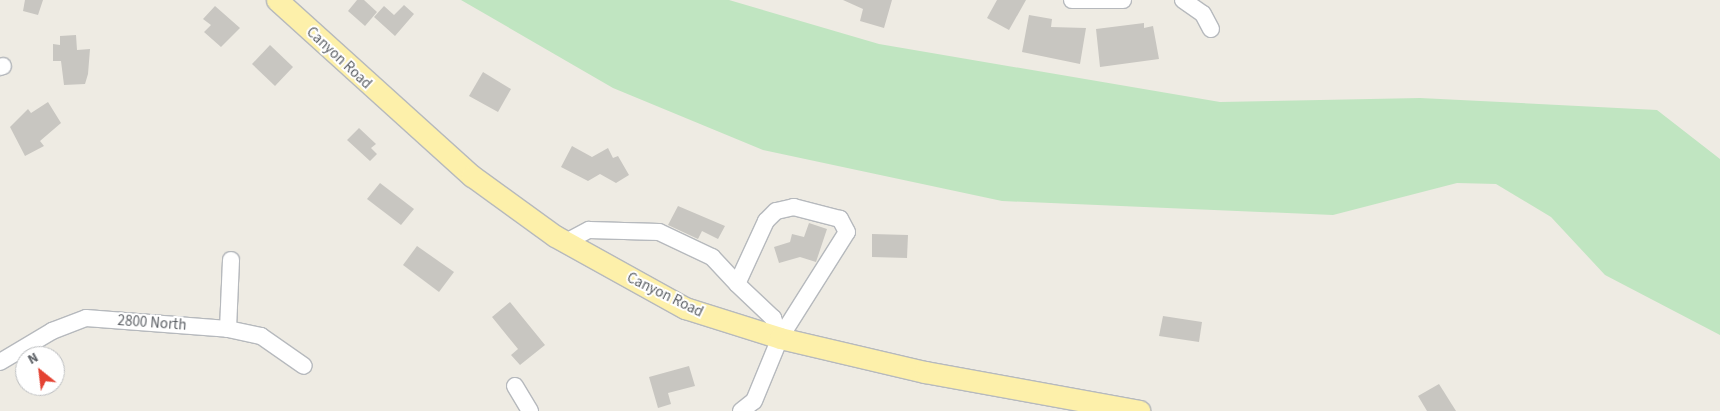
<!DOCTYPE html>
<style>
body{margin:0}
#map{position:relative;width:1720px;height:411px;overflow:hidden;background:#eeebe3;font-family:"Source Sans 3",sans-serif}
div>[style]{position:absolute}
.green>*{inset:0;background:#c0e5c1}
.building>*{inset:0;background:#c8c6c1}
.roads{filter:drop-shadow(1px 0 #b6b9bd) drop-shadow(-1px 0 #b6b9bd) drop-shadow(0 1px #b6b9bd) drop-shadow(0 -1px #b6b9bd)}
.minor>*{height:16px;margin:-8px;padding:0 8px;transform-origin:8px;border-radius:8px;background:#fff}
.major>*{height:21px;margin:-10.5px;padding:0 10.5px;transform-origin:10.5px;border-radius:10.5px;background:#fdf0aa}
span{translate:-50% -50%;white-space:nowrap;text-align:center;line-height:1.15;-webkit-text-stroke:4px #fff;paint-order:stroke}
.street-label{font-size:15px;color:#5b5f64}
.north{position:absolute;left:15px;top:346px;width:50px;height:50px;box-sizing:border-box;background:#fff;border:1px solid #bdbfc1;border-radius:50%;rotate:331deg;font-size:14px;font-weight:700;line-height:20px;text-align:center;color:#5b5f64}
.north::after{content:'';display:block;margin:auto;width:18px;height:22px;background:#e44333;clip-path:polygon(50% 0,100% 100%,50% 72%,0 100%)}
</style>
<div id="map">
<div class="green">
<i style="clip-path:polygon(461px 0,729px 0,879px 44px,1220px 102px,1420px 98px,1657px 110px,1720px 159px,1720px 335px,1605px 275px,1551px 217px,1496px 184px,1457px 183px,1333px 215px,1002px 201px,763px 150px,613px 88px)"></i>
</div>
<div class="building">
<i style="clip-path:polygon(25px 0,43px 0,38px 15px,23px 11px)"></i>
<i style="clip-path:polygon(357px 0,364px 0,377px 12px,365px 26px,348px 11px)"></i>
<i style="clip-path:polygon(843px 0,892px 0,884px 28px,860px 21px,863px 9px)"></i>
<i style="clip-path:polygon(997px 0,1026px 0,1009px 30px,987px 18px)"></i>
<i style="clip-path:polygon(404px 5px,414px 14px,395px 36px,374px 17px,384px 6px,394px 15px)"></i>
<i style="clip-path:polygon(215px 6px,240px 28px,221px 47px,204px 32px,211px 25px,203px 19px)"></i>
<i style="clip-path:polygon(1029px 15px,1052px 19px,1051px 27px,1086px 28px,1080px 64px,1022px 52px)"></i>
<i style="clip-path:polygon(1144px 23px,1144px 28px,1153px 26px,1159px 59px,1100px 67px,1096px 29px)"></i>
<i style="clip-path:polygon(76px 35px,77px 50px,90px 49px,88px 74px,85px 84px,64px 85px,61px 61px,53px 61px,53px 44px,60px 45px,60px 36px)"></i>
<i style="clip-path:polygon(270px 45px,293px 67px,275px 86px,252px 64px)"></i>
<i style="clip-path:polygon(483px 72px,511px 89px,498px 112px,469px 96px)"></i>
<i style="clip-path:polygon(48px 102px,61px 123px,40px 141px,44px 146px,25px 156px,10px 127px,28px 109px,31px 113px)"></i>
<i style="clip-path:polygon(359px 128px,376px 144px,371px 148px,377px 154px,370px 161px,347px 140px)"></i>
<i style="clip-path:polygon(572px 146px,592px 157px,608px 148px,613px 158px,618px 156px,629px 175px,616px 183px,600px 174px,588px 181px,561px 167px)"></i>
<i style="clip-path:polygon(380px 183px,414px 209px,401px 225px,367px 199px)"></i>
<i style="clip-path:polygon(678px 206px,725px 226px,718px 239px,702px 231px,698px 239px,668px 225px)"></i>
<i style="clip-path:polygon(809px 223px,827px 229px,816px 262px,800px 257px,779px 263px,774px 247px,790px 242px,792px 234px,804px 237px)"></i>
<i style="clip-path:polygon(872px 234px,908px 235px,907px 258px,872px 257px)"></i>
<i style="clip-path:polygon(417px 246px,454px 272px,439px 292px,403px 265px)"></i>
<i style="clip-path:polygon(510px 302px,545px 345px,520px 365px,511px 355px,518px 349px,492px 317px)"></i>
<i style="clip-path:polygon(1163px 316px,1202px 322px,1199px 342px,1159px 336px)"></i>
<i style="clip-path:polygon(689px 366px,695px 386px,668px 393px,671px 404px,658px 408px,649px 377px)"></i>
<i style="clip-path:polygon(1439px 384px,1456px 411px,1427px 411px,1418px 396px)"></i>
</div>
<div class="roads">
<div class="minor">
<i style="left:1072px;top:0;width:51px"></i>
<i style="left:1183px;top:0;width:24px;rotate:35deg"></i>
<i style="left:1203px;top:14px;width:17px;rotate:62deg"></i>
<i style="left:0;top:67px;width:3px;rotate:-18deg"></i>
<i style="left:566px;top:242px;width:26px;rotate:-28deg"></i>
<i style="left:589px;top:230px;width:70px;rotate:1.6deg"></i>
<i style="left:659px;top:232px;width:59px;rotate:25.3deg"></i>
<i style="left:712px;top:257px;width:37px;rotate:47deg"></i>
<i style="left:228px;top:329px;width:69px;rotate:-87.5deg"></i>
<i style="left:0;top:362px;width:61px;rotate:-30.8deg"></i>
<i style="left:52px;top:331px;width:36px;rotate:-21deg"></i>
<i style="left:86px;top:318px;width:142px;rotate:4.4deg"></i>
<i style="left:228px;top:329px;width:34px;rotate:12deg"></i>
<i style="left:261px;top:336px;width:52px;rotate:34.9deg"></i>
<i style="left:515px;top:386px;width:29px;rotate:59deg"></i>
<i style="left:741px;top:411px;width:16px;rotate:-38deg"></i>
<i style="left:754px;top:401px;width:68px;rotate:-67.6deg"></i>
<i style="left:780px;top:338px;width:125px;rotate:-57.7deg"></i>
<i style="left:847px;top:232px;width:15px;rotate:-118deg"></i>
<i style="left:840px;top:219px;width:48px;rotate:-165.4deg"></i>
<i style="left:794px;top:207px;width:18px;rotate:167deg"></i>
<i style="left:776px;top:211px;width:14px;rotate:135deg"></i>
<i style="left:766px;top:221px;width:69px;rotate:114.7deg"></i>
<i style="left:737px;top:284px;width:50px;rotate:43.4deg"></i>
<i style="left:773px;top:318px;width:21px;rotate:71deg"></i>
</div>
<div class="major">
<i style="left:277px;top:0;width:263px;rotate:42.1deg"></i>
<i style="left:472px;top:176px;width:102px;rotate:35.9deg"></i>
<i style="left:555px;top:236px;width:149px;rotate:29deg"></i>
<i style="left:685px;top:308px;width:100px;rotate:17.5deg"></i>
<i style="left:780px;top:338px;width:149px;rotate:13.2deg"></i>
<i style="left:925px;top:372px;width:218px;rotate:10.3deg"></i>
</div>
</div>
<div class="street-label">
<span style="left:339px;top:58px;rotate:43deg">Canyon Road</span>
<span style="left:665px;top:295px;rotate:26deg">Canyon Road</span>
<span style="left:152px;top:323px;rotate:4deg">2800 North</span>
</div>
<div class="north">N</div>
</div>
